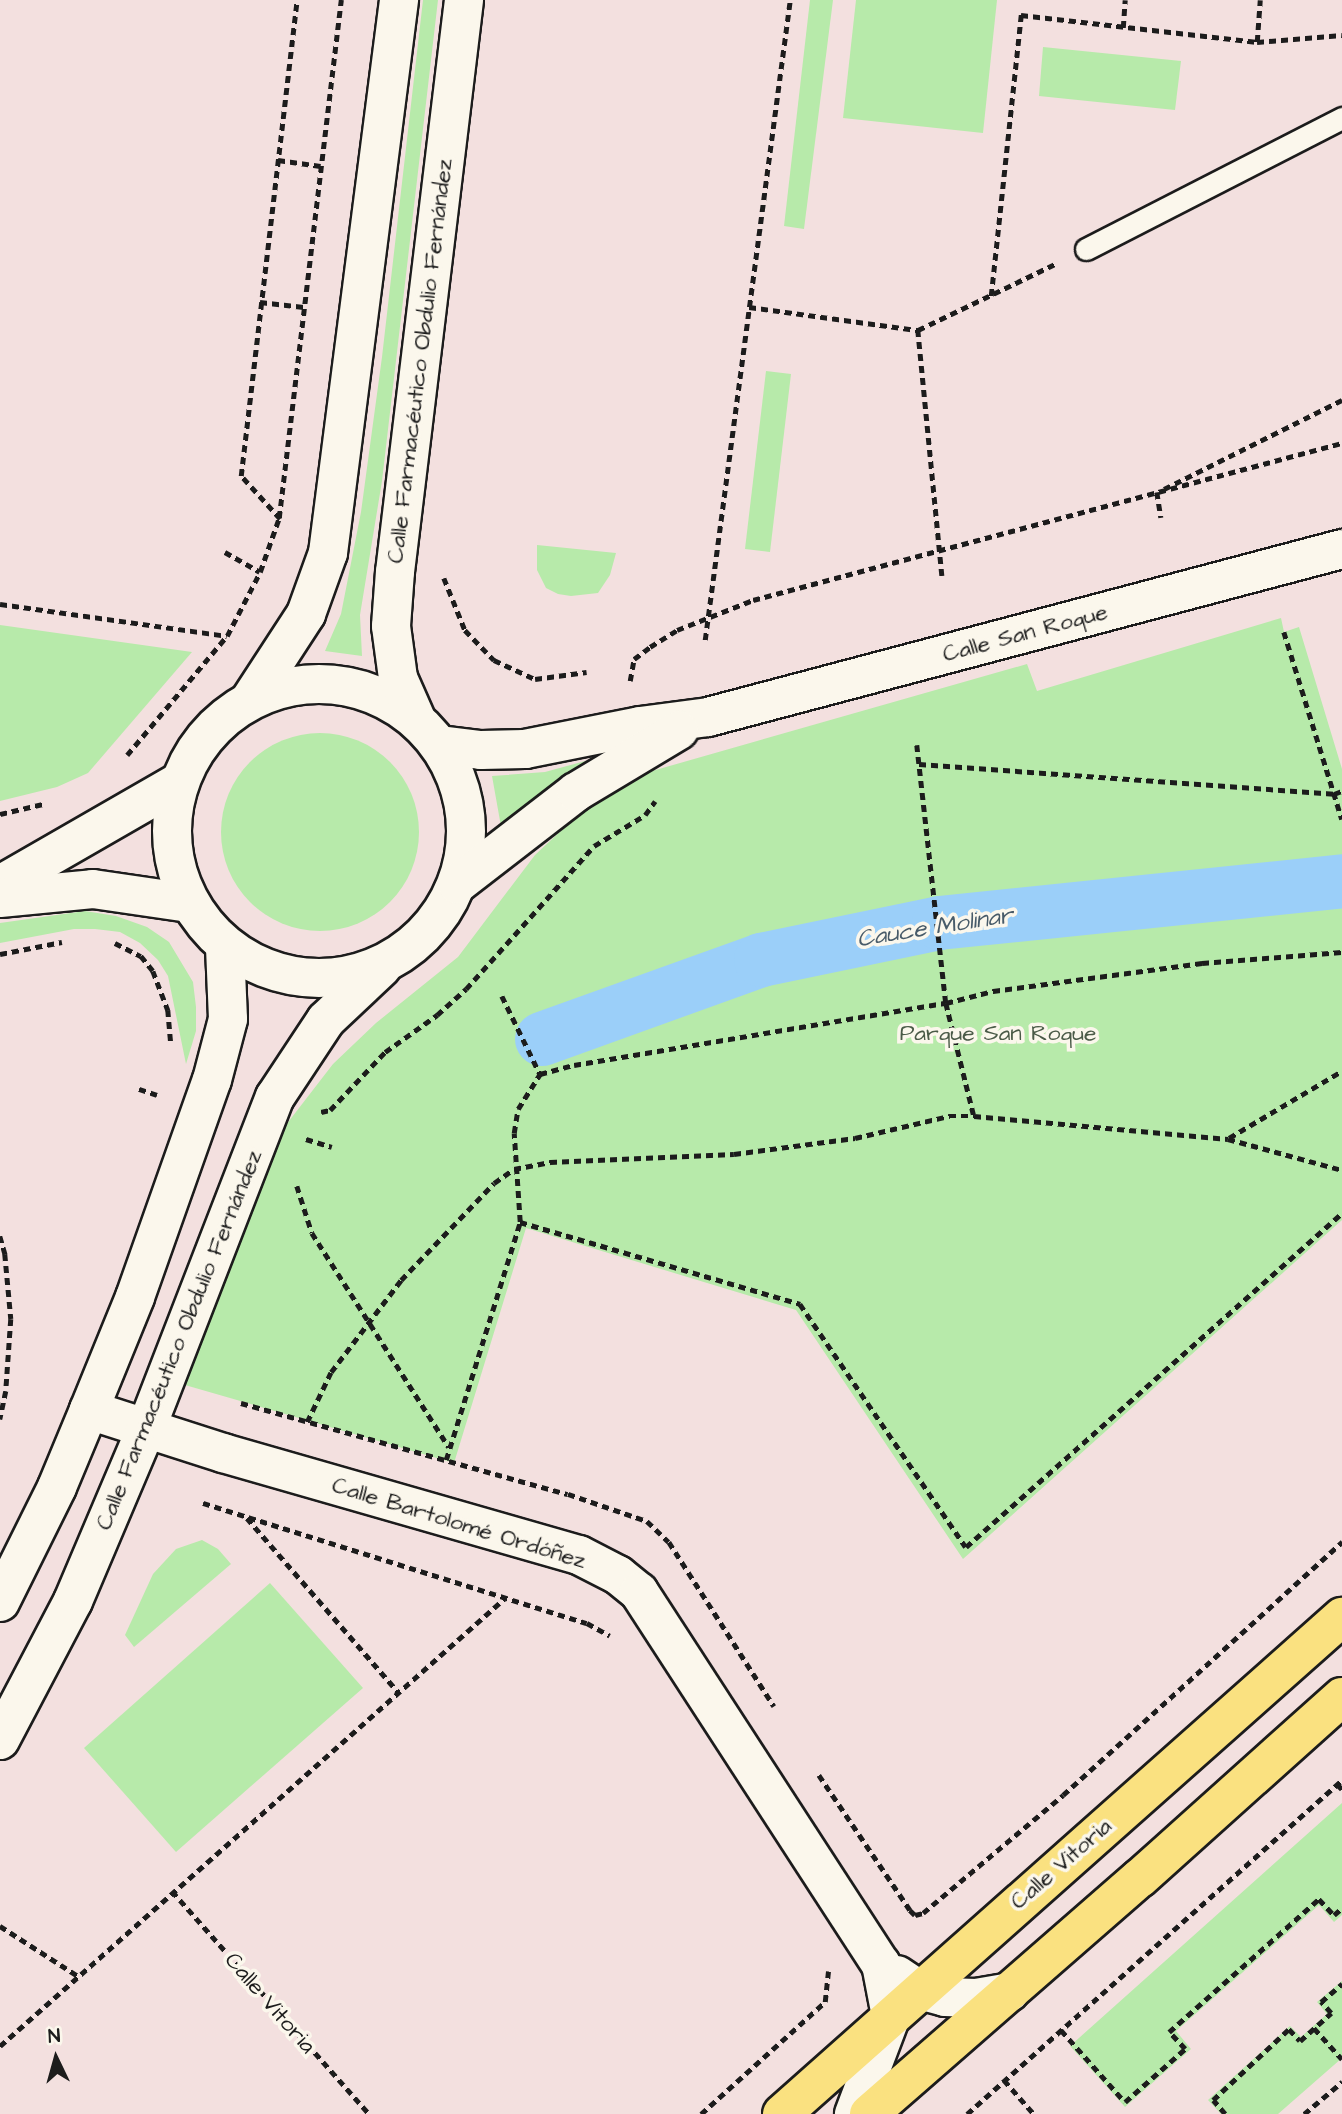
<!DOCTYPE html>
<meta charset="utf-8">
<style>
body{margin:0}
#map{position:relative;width:1342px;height:2114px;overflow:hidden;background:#f3e0df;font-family:"Architects Daughter",sans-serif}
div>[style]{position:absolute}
.green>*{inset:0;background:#b7eaaa}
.round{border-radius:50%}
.canal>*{height:54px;margin:-27px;padding:0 27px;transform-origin:27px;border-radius:27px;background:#9bcff9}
.path>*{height:4.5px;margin-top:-2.25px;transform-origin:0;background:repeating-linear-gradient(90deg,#1c1c1c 0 7px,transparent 0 12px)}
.roads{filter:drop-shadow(2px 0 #1c1c1c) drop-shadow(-2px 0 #1c1c1c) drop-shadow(0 2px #1c1c1c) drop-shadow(0 -2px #1c1c1c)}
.service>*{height:21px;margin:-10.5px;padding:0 10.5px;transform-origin:10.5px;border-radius:10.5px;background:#fbf7ec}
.minor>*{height:38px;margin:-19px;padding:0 19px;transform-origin:19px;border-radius:19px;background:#fbf7ec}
.minor>.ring{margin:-19px;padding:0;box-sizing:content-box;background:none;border:38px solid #fbf7ec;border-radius:50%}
.trunk>*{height:38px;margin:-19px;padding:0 19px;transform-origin:19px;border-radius:19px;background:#fae180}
span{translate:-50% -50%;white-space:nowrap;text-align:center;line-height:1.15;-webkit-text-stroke:7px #fbf7ec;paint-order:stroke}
.street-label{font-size:23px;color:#1c1c1c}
.park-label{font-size:23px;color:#4a5a47}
.water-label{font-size:24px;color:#485b69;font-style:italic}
.north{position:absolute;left:21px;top:2023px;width:70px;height:70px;-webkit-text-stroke:5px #fbf7ec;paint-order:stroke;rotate:355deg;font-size:19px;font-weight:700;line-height:28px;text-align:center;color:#1c1c1c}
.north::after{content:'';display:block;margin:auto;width:24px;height:32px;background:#1c1c1c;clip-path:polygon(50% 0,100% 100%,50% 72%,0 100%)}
</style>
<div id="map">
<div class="green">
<i style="clip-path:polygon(423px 0,438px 0,382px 481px,360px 615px,362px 656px,325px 651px,341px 614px,361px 512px,382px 357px)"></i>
<i style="clip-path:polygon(810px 0,833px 0,804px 229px,784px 226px)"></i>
<i style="clip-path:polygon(856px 0,997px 0,983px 133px,843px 118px)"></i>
<i style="clip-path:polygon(1043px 47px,1181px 61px,1175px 110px,1039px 96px)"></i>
<i style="clip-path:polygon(766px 371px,791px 374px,770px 552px,745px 549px)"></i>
<i style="clip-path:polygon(537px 545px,616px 553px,610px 575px,598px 593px,571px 596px,558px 594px,546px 588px,537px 570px)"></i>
<i style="clip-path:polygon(1281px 618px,1284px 632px,1299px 627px,1342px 769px,1342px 1220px,963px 1559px,796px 1310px,526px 1228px,454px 1463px,178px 1383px,272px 1143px,333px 1064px,376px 1023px,458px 957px,535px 855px,581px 812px,638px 775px,1027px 664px,1037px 691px)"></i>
<i style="clip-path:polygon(0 625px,192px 652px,88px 773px,57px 787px,0 801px)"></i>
<i class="round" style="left:221px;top:733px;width:198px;height:198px"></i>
<i style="clip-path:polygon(600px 757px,502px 832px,492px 776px,545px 772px)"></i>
<i style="clip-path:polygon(85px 911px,116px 916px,147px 927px,169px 942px,193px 982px,196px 1007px,196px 1031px,186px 1064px,168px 976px,158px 960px,140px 943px,120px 932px,95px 929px,74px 929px,0 943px,0 923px)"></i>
<i style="clip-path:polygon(202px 1540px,218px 1549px,231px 1564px,134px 1647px,125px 1635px,153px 1574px,176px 1549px)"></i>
<i style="clip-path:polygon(270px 1583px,363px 1688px,176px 1852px,84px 1748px)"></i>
<i style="clip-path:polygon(1342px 1803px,1342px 1915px,1334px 1922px,1319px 1905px,1176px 2031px,1191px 2049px,1125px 2107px,1070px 2046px)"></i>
<i style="clip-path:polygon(1342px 1981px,1342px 2058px,1278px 2114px,1221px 2114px,1208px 2100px,1290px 2026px,1301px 2037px,1327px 2014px,1317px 2002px)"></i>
</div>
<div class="canal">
<i style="left:542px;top:1039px;width:233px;rotate:-19.8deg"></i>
<i style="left:761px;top:960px;width:182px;rotate:-11.7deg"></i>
<i style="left:939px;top:923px;width:405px;rotate:-5.9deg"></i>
</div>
<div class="path">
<i style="left:1123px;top:28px;width:28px;rotate:-86deg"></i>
<i style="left:1257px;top:42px;width:85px;rotate:-4.7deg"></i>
<i style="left:278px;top:160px;width:43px;rotate:7.9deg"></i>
<i style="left:991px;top:296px;width:283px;rotate:-83.9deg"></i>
<i style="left:1021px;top:15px;width:238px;rotate:6.5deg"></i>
<i style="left:1257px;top:42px;width:42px;rotate:-85.9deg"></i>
<i style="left:260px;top:302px;width:44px;rotate:6.5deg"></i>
<i style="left:749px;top:307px;width:171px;rotate:7.8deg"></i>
<i style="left:918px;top:330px;width:152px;rotate:-25.7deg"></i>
<i style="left:918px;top:330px;width:247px;rotate:84.4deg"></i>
<i style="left:1164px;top:489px;width:199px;rotate:-26.6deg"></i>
<i style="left:1157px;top:492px;width:26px;rotate:81deg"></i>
<i style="left:280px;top:519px;width:58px;rotate:-132.2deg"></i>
<i style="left:241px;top:476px;width:479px;rotate:-83.3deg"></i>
<i style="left:225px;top:552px;width:40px;rotate:29.7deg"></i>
<i style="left:444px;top:578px;width:56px;rotate:68deg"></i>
<i style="left:465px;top:630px;width:42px;rotate:46deg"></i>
<i style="left:494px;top:660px;width:45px;rotate:24.9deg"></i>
<i style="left:535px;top:679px;width:52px;rotate:-7.7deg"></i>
<i style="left:0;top:604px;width:229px;rotate:8deg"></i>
<i style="left:227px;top:636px;width:72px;rotate:-62.7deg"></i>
<i style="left:260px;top:572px;width:57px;rotate:-70.6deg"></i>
<i style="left:279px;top:518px;width:522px;rotate:-83.17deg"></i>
<i style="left:1284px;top:632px;width:196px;rotate:72.8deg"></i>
<i style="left:705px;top:640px;width:646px;rotate:-82.43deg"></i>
<i style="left:630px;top:681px;width:22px;rotate:-80deg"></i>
<i style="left:634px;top:659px;width:20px;rotate:-37deg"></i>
<i style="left:650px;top:647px;width:32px;rotate:-32deg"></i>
<i style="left:677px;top:630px;width:82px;rotate:-21.5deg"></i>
<i style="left:753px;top:600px;width:610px;rotate:-14.93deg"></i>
<i style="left:917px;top:745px;width:260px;rotate:83.6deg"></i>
<i style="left:946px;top:1003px;width:116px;rotate:76.1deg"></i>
<i style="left:127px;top:755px;width:155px;rotate:-50deg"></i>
<i style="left:919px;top:764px;width:416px;rotate:4.1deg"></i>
<i style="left:1334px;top:794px;width:9px;rotate:-21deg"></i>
<i style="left:0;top:814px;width:44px;rotate:-13.1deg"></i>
<i style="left:115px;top:943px;width:29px;rotate:27deg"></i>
<i style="left:141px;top:956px;width:19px;rotate:51deg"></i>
<i style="left:153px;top:971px;width:42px;rotate:69deg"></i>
<i style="left:168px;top:1010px;width:34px;rotate:85deg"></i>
<i style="left:0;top:954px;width:63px;rotate:-11deg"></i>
<i style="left:502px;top:996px;width:87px;rotate:64deg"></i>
<i style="left:139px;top:1089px;width:19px;rotate:18deg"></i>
<i style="left:321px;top:1112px;width:9px;rotate:-13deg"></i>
<i style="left:330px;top:1110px;width:80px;rotate:-46.5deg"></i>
<i style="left:385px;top:1052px;width:64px;rotate:-35.4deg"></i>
<i style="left:437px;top:1015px;width:39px;rotate:-42deg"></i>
<i style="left:466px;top:989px;width:192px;rotate:-48.2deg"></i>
<i style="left:594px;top:846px;width:60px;rotate:-31.3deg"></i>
<i style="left:645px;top:815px;width:17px;rotate:-54deg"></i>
<i style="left:1229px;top:1138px;width:131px;rotate:-30.7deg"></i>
<i style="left:306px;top:1139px;width:27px;rotate:17deg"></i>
<i style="left:297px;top:1186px;width:49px;rotate:72.3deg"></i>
<i style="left:312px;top:1233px;width:254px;rotate:57.4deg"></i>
<i style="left:520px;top:1222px;width:292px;rotate:16.3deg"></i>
<i style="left:800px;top:1304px;width:294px;rotate:55.7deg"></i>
<i style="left:966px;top:1547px;width:503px;rotate:-41.61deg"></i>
<i style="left:0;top:1236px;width:19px;rotate:74deg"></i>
<i style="left:5px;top:1254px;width:65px;rotate:84.7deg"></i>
<i style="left:11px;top:1319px;width:72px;rotate:94deg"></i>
<i style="left:6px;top:1391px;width:29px;rotate:102deg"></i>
<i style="left:241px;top:1403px;width:339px;rotate:15.6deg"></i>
<i style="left:568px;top:1494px;width:83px;rotate:18.9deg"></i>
<i style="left:647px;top:1521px;width:30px;rotate:44deg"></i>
<i style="left:669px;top:1542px;width:195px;rotate:57.4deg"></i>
<i style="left:307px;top:1422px;width:55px;rotate:-64.4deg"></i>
<i style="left:331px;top:1372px;width:116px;rotate:-52.7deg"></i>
<i style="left:401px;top:1280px;width:134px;rotate:-46.2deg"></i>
<i style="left:494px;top:1183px;width:24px;rotate:-35deg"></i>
<i style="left:514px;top:1169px;width:37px;rotate:-11deg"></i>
<i style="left:550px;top:1162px;width:184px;rotate:-2.5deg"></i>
<i style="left:734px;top:1154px;width:122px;rotate:-7.5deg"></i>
<i style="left:855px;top:1138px;width:97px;rotate:-13.2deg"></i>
<i style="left:949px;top:1116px;width:25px"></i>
<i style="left:974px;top:1116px;width:255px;rotate:5.2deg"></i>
<i style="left:1228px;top:1139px;width:118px;rotate:15.2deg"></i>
<i style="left:446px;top:1460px;width:249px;rotate:-72.7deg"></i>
<i style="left:520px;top:1222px;width:89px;rotate:-93.9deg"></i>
<i style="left:514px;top:1133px;width:24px;rotate:-81deg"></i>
<i style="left:518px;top:1109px;width:41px;rotate:-57.8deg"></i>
<i style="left:540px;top:1074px;width:35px;rotate:-15deg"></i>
<i style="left:574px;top:1065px;width:377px;rotate:-9.5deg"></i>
<i style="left:946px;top:1003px;width:49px;rotate:-14.3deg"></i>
<i style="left:993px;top:991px;width:211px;rotate:-7.6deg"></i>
<i style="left:1202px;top:963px;width:140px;rotate:-4.5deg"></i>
<i style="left:203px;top:1503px;width:402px;rotate:17.4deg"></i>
<i style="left:587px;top:1623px;width:26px;rotate:29deg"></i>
<i style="left:247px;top:1518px;width:230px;rotate:49deg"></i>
<i style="left:819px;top:1775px;width:163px;rotate:56deg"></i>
<i style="left:910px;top:1910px;width:7px;rotate:45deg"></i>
<i style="left:915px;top:1915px;width:8px;rotate:-14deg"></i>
<i style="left:923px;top:1913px;width:183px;rotate:-40.1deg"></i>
<i style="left:1063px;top:1795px;width:377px;rotate:-42.2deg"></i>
<i style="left:1337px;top:1784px;width:7px;rotate:45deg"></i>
<i style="left:172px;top:1891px;width:298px;rotate:48.5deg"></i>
<i style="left:0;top:1926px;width:93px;rotate:32.7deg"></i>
<i style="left:1314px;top:2028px;width:42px;rotate:47.9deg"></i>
<i style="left:1061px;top:2030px;width:96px;rotate:48.4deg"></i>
<i style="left:1125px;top:2102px;width:80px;rotate:-41.5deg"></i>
<i style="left:1185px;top:2049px;width:23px;rotate:-133deg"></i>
<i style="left:1169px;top:2032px;width:200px;rotate:-41.6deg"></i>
<i style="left:1319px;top:1899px;width:22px;rotate:47deg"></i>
<i style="left:1334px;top:1915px;width:11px;rotate:-41deg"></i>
<i style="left:0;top:2046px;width:674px;rotate:-41.57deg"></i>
<i style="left:1004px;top:2080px;width:45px;rotate:48.6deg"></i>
<i style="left:701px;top:2114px;width:167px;rotate:-42.1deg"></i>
<i style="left:825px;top:2002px;width:31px;rotate:-84deg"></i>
<i style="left:967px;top:2114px;width:502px;rotate:-41.69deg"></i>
<i style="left:1225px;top:2114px;width:18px;rotate:-131deg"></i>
<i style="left:1213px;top:2100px;width:104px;rotate:-43.1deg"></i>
<i style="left:1289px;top:2029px;width:16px;rotate:47deg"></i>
<i style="left:1300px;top:2041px;width:42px;rotate:-42.1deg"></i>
<i style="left:1331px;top:2013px;width:15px;rotate:-132deg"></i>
<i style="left:1321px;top:2002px;width:28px;rotate:-41deg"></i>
<i style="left:1304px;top:2114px;width:50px;rotate:-40.1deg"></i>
</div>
<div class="roads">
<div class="service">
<i style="left:1086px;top:249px;width:288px;rotate:-27.1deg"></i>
</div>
<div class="minor">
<i class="ring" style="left:172px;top:684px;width:256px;height:256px"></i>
<i style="left:250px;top:700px;width:103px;rotate:-56.9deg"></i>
<i style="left:306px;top:614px;width:65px;rotate:-70.2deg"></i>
<i style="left:328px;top:553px;width:558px;rotate:-82.68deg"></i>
<i style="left:416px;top:719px;width:45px;rotate:-113.7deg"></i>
<i style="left:398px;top:678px;width:52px;rotate:-97.7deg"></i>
<i style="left:391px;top:626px;width:54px;rotate:-85.8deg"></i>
<i style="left:395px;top:572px;width:576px;rotate:-83.12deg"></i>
<i style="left:440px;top:745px;width:41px;rotate:7deg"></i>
<i style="left:481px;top:750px;width:44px;rotate:-1.3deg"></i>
<i style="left:525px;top:749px;width:117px;rotate:-11.3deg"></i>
<i style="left:640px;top:726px;width:69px;rotate:-7.5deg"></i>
<i style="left:708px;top:717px;width:656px;rotate:-14.84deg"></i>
<i style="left:457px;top:884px;width:150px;rotate:-37.7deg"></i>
<i style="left:576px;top:792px;width:120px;rotate:-31deg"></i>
<i style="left:0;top:885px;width:207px;rotate:-29.9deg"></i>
<i style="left:0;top:898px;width:93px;rotate:-5.5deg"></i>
<i style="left:93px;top:889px;width:97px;rotate:8.3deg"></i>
<i style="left:89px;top:1410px;width:141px;rotate:17.8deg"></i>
<i style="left:223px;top:1453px;width:370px;rotate:16deg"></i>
<i style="left:579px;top:1555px;width:44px;rotate:27.1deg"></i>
<i style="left:618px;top:1575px;width:27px;rotate:39deg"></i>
<i style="left:639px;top:1592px;width:444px;rotate:57deg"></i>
<i style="left:881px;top:1964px;width:53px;rotate:79.1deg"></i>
<i style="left:891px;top:2016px;width:105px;rotate:110.7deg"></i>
<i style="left:0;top:1602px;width:128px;rotate:-63.6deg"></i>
<i style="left:57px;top:1487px;width:83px;rotate:-67.4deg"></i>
<i style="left:89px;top:1410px;width:122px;rotate:-67.8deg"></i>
<i style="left:135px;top:1297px;width:230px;rotate:-70.5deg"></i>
<i style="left:212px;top:1080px;width:63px;rotate:-75.3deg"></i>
<i style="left:228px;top:1019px;width:73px;rotate:-92.4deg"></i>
<i style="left:0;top:1740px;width:157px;rotate:-62.3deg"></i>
<i style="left:73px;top:1601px;width:187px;rotate:-67deg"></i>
<i style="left:146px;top:1429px;width:356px;rotate:-68.8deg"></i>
<i style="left:275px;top:1097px;width:92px;rotate:-56.5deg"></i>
<i style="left:326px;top:1020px;width:77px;rotate:-43.4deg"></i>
<i style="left:897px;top:1975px;width:27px;rotate:34deg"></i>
<i style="left:919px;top:1990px;width:27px;rotate:15deg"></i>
<i style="left:945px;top:1997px;width:31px;rotate:2deg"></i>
<i style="left:976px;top:1998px;width:34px;rotate:-10deg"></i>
</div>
<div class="trunk">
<i style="left:782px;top:2114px;width:749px;rotate:-41.59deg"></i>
<i style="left:869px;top:2114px;width:359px;rotate:-41.1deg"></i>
<i style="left:1140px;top:1878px;width:271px;rotate:-41.9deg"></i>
</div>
</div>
<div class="street-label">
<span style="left:420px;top:361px;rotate:-83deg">Calle Farmacéutico Obdulio Fernández</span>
<span style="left:1025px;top:633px;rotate:-15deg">Calle San Roque</span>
<span style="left:179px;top:1340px;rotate:-68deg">Calle Farmacéutico Obdulio Fernández</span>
<span style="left:459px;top:1523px;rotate:17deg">Calle Bartolomé Ordóñez</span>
<span style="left:1061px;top:1864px;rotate:-41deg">Calle Vitoria</span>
<span style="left:270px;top:2003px;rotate:49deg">Calle Vitoria</span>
</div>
<div class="park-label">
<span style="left:998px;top:1033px">Parque San Roque</span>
</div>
<div class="water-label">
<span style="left:935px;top:928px;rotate:-9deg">Cauce Molinar</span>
</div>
<div class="north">N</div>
</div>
